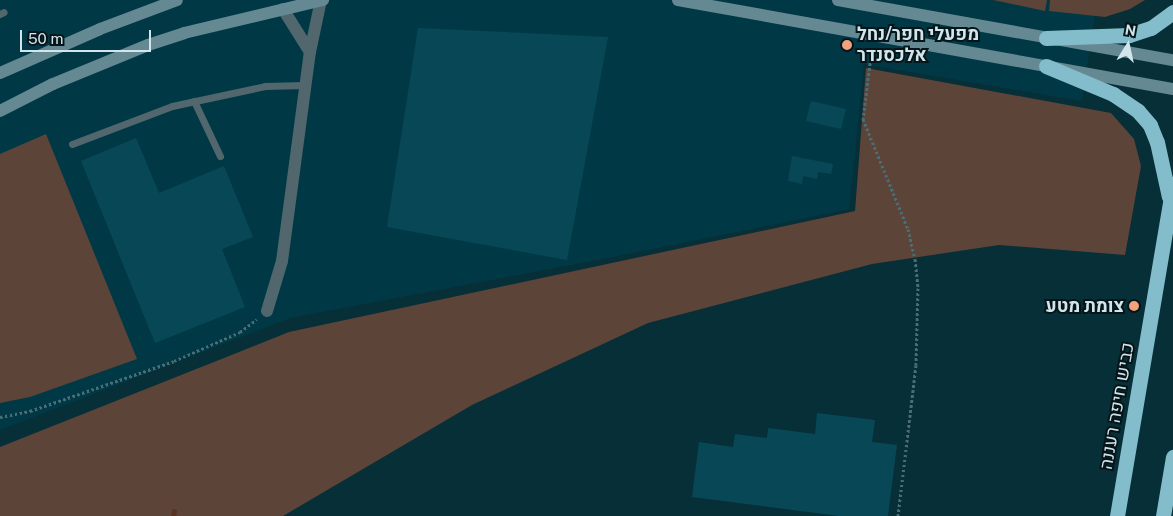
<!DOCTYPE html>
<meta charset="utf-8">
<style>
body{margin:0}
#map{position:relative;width:1173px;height:516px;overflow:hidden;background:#062f38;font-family:"Public Sans",Heebo,sans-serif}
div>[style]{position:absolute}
.built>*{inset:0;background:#003945}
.green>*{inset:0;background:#5c4439}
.stream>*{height:5px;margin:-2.5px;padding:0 2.5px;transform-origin:2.5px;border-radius:2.5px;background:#593221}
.building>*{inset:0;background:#084856}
.path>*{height:3px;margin-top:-1.5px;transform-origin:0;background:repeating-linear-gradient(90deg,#4b6d75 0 2.5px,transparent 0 5px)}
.lane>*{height:7px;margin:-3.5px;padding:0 3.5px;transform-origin:3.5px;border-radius:3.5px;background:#51676d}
.street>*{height:12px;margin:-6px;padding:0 6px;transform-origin:6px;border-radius:6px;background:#51676d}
.secondary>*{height:12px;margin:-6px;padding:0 6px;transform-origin:6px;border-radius:6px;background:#658993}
.highway>*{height:15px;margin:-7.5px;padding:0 7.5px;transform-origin:7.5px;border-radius:7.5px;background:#83bccb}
.dots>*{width:14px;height:14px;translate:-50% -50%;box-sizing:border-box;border:2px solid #061519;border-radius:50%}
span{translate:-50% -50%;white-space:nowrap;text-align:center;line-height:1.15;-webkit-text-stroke:4px #061519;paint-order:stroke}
.poi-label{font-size:18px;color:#d1e5eb;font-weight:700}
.left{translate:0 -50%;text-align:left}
.right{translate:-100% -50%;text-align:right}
.street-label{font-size:18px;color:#d1e5eb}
.north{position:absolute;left:1103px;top:20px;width:50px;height:50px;-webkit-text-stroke:4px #061519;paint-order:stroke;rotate:10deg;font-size:14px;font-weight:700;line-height:20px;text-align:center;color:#d1e5eb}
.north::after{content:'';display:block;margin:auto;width:18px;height:22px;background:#d1e5eb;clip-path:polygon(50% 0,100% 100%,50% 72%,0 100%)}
.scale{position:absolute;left:20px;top:30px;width:131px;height:22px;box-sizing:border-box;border:2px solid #d1e5eb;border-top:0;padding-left:6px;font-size:15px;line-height:18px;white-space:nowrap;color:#d1e5eb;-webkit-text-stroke:4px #061519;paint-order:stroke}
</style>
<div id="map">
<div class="built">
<i style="clip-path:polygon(0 0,1097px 0,1082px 101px,864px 64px,849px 209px,608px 258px,290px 318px,0 430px)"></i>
</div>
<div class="green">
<i style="clip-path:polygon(993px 0,1047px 0,1045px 11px)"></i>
<i style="clip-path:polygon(1050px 0,1145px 0,1130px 9px,1105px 17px,1049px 11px)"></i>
<i style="clip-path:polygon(866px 68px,1111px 113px,1134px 139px,1141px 166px,1125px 255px,999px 245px,872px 264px,648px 323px,472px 405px,283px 516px,0 516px,0 447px,289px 332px,855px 211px)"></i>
<i style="clip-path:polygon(46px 134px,137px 359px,30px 397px,0 403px,0 154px)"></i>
</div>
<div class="stream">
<i style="left:173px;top:516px;width:5px;rotate:-79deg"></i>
</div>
<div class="building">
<i style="clip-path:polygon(418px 28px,608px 37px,567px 260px,387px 227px)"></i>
<i style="clip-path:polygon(811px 101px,846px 109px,841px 129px,806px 121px)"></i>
<i style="clip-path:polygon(136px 138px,159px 193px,224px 166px,253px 237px,222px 249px,245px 307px,155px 343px,81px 161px)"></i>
<i style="clip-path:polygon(792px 156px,833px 164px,831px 174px,818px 172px,817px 179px,803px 176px,802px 184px,788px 181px)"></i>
<i style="clip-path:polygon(817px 413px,875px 420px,872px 442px,897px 445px,888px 516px,839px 516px,692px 497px,699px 442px,733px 447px,735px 434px,767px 438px,768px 428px,815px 434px)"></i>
</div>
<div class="path">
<i style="left:872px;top:48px;width:72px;rotate:97.2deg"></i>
<i style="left:863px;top:119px;width:119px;rotate:67.8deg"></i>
<i style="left:908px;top:229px;width:31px;rotate:77deg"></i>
<i style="left:915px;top:259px;width:29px;rotate:84deg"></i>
<i style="left:918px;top:288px;width:77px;rotate:91.5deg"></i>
<i style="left:916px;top:365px;width:152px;rotate:96.8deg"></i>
<i style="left:0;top:417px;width:31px;rotate:-11deg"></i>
<i style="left:30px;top:411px;width:152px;rotate:-19.1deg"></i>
<i style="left:174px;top:361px;width:72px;rotate:-23.7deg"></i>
<i style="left:240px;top:332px;width:21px;rotate:-37deg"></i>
</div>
<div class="lane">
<i style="left:0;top:14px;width:4px;rotate:-27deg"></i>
<i style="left:194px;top:101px;width:61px;rotate:64.7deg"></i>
<i style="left:72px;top:144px;width:107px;rotate:-20.8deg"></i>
<i style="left:172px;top:106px;width:95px;rotate:-12.1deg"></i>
<i style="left:265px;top:86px;width:40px;rotate:-1.4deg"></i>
</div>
<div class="street">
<i style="left:283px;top:9px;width:51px;rotate:57.9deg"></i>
<i style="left:267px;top:311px;width:52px;rotate:-73.3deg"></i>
<i style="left:282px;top:261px;width:211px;rotate:-82.4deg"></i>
<i style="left:310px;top:52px;width:53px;rotate:-78.1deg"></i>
</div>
<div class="secondary">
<i style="left:678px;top:0;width:503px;rotate:10.19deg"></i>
<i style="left:838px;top:0;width:340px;rotate:10.2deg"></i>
<i style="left:0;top:73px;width:109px;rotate:-23.7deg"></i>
<i style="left:100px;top:29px;width:82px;rotate:-20.6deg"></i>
<i style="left:0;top:111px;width:59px;rotate:-27deg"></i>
<i style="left:53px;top:84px;width:103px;rotate:-22.3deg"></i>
<i style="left:148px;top:45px;width:38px;rotate:-18deg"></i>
<i style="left:184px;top:33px;width:143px;rotate:-13.4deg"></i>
</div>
<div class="highway">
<i style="left:1046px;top:38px;width:83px;rotate:-2.1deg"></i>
<i style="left:1129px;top:35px;width:23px;rotate:-18deg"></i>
<i style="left:1151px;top:28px;width:27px;rotate:-36deg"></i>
<i style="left:1046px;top:66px;width:73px;rotate:22.7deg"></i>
<i style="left:1113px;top:94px;width:30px;rotate:34deg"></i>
<i style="left:1138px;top:111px;width:18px;rotate:49deg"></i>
<i style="left:1150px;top:125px;width:18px;rotate:68deg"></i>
<i style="left:1157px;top:142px;width:56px;rotate:77.7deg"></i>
<i style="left:1117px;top:516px;width:337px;rotate:-80.4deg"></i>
<i style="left:1163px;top:516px;width:60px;rotate:-80.4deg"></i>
</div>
<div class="dots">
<i style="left:847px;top:45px;background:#f1a17d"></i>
<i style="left:1134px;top:306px;background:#f1a17d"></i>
</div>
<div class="poi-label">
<span class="left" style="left:857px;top:45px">מפעלי חפר/נחל<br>אלכסנדר</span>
<span class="right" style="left:1124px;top:306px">צומת מטע</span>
</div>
<div class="street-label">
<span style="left:1117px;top:406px;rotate:-80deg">כביש חיפה רעננה</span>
</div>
<div class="north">N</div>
<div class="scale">50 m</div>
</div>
